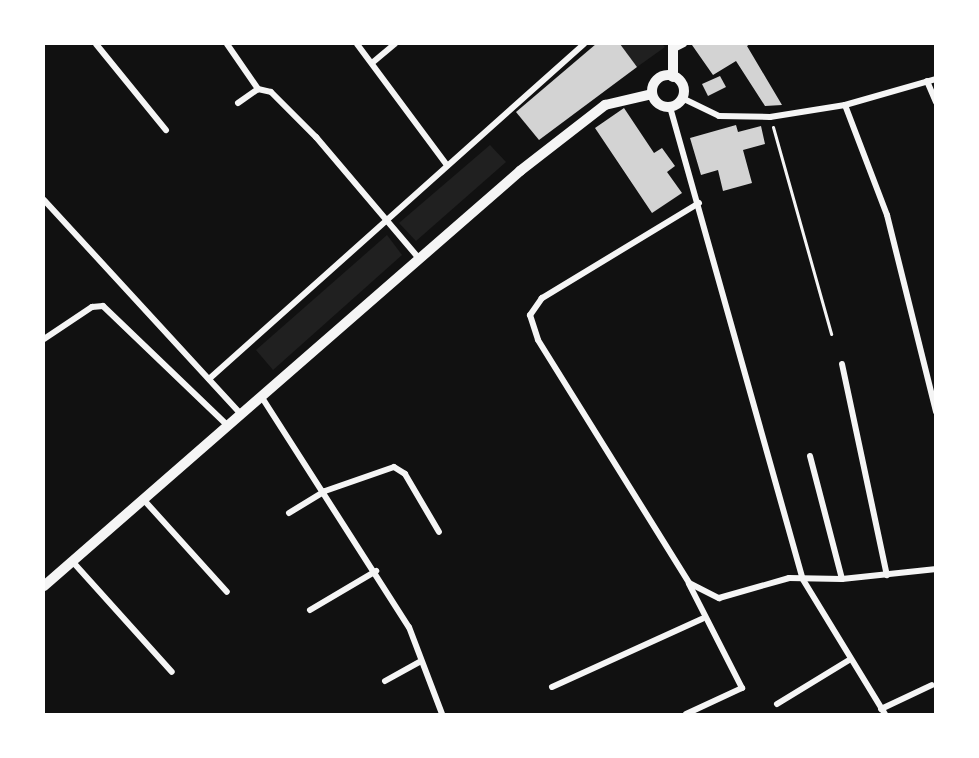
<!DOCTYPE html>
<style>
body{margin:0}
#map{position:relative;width:979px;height:758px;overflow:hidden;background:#111;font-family:"Titillium Web",sans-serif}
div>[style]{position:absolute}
.green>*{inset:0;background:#202020}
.building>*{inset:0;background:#d3d3d3}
.path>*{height:3px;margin:-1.5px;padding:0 1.5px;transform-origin:1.5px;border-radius:1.5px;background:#f5f5f5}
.minor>*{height:6px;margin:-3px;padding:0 3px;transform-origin:3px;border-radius:3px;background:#f5f5f5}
.tertiary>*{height:10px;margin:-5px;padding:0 5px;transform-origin:5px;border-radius:5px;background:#f5f5f5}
.tertiary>.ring{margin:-5px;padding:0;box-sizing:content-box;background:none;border:10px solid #f5f5f5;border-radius:50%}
span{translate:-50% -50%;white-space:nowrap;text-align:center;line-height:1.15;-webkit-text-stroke:5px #fff;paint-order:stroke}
.frame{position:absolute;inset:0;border:45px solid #fff;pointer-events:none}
</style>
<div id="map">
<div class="green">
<i style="clip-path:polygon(620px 44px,662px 44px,665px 47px,637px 67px)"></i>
<i style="clip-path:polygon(490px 145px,506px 162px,416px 241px,399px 223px)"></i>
<i style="clip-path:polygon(387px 235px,402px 255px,273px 370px,256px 350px)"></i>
</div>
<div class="building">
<i style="clip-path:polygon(596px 44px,620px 44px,637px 67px,539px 140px,516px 112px)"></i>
<i style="clip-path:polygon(750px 44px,747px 46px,782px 105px,765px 106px,736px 61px,713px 75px,692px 45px)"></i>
<i style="clip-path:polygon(720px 76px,726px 87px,708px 96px,702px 84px)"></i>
<i style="clip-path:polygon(624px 108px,654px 153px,662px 148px,675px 166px,667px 172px,682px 193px,652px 213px,595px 128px)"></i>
<i style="clip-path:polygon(736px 125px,738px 132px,761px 126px,765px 144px,743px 150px,752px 183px,723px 191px,718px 170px,701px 175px,690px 138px)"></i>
</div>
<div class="path">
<i style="left:773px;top:127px;width:215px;rotate:74.3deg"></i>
</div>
<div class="minor">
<i style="left:96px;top:44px;width:111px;rotate:50.9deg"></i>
<i style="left:227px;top:44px;width:55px;rotate:55.4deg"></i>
<i style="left:258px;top:89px;width:13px;rotate:13deg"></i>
<i style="left:271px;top:92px;width:64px;rotate:45deg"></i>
<i style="left:316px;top:137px;width:156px;rotate:49.7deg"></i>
<i style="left:357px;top:44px;width:151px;rotate:53.4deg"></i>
<i style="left:674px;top:49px;width:11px;rotate:-27deg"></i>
<i style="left:372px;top:63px;width:30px;rotate:-40deg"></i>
<i style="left:927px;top:81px;width:23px;rotate:67deg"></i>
<i style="left:682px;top:98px;width:41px;rotate:25.9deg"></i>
<i style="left:719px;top:116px;width:51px;rotate:1.1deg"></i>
<i style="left:770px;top:117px;width:76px;rotate:-9.1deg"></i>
<i style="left:845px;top:105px;width:95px;rotate:-15.9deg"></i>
<i style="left:238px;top:103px;width:24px;rotate:-35deg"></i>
<i style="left:845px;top:105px;width:118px;rotate:69.1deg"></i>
<i style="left:887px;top:215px;width:203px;rotate:76deg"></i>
<i style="left:670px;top:107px;width:489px;rotate:74.3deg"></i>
<i style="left:802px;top:578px;width:159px;rotate:58.6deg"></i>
<i style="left:44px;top:200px;width:287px;rotate:47.4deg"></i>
<i style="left:699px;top:203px;width:184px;rotate:148.8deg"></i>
<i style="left:542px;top:298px;width:21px;rotate:125deg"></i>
<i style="left:530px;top:315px;width:26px;rotate:72deg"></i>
<i style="left:538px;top:340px;width:286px;rotate:58.1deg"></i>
<i style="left:689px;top:583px;width:34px;rotate:27deg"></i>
<i style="left:719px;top:598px;width:73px;rotate:-15.9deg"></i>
<i style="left:789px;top:578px;width:53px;rotate:1.1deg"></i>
<i style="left:842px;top:579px;width:95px;rotate:-6.1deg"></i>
<i style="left:44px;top:339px;width:58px;rotate:-33.7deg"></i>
<i style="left:92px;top:307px;width:11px;rotate:-5deg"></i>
<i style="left:103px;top:306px;width:169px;rotate:43.8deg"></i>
<i style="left:842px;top:364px;width:216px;rotate:78deg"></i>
<i style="left:209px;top:379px;width:503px;rotate:-41.78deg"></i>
<i style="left:261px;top:396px;width:274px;rotate:57.4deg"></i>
<i style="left:409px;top:627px;width:93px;rotate:69.2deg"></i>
<i style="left:810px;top:456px;width:127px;rotate:75.4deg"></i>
<i style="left:143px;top:499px;width:125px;rotate:47.9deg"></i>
<i style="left:289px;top:513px;width:42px;rotate:-31.4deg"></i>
<i style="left:325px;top:491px;width:73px;rotate:-19.2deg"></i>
<i style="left:394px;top:467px;width:13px;rotate:32deg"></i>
<i style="left:405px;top:474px;width:67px;rotate:59.6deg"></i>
<i style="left:72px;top:561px;width:149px;rotate:48deg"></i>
<i style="left:310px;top:610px;width:77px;rotate:-30.6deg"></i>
<i style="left:385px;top:681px;width:39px;rotate:-29deg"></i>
<i style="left:552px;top:687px;width:165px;rotate:-24.4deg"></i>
<i style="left:777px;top:704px;width:84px;rotate:-31.4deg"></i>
<i style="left:881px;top:709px;width:56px;rotate:-25.2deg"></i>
<i style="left:686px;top:714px;width:62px;rotate:-24.9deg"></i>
<i style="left:742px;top:688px;width:117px;rotate:-117deg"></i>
</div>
<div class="tertiary">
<i style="left:673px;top:44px;width:33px;rotate:90deg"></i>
<i class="ring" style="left:652px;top:75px;width:22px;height:22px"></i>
<i style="left:44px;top:586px;width:632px;rotate:-41.08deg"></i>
<i style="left:520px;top:171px;width:108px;rotate:-37.8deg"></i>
<i style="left:605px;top:105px;width:48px;rotate:-13.2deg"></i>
</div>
<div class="frame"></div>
</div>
